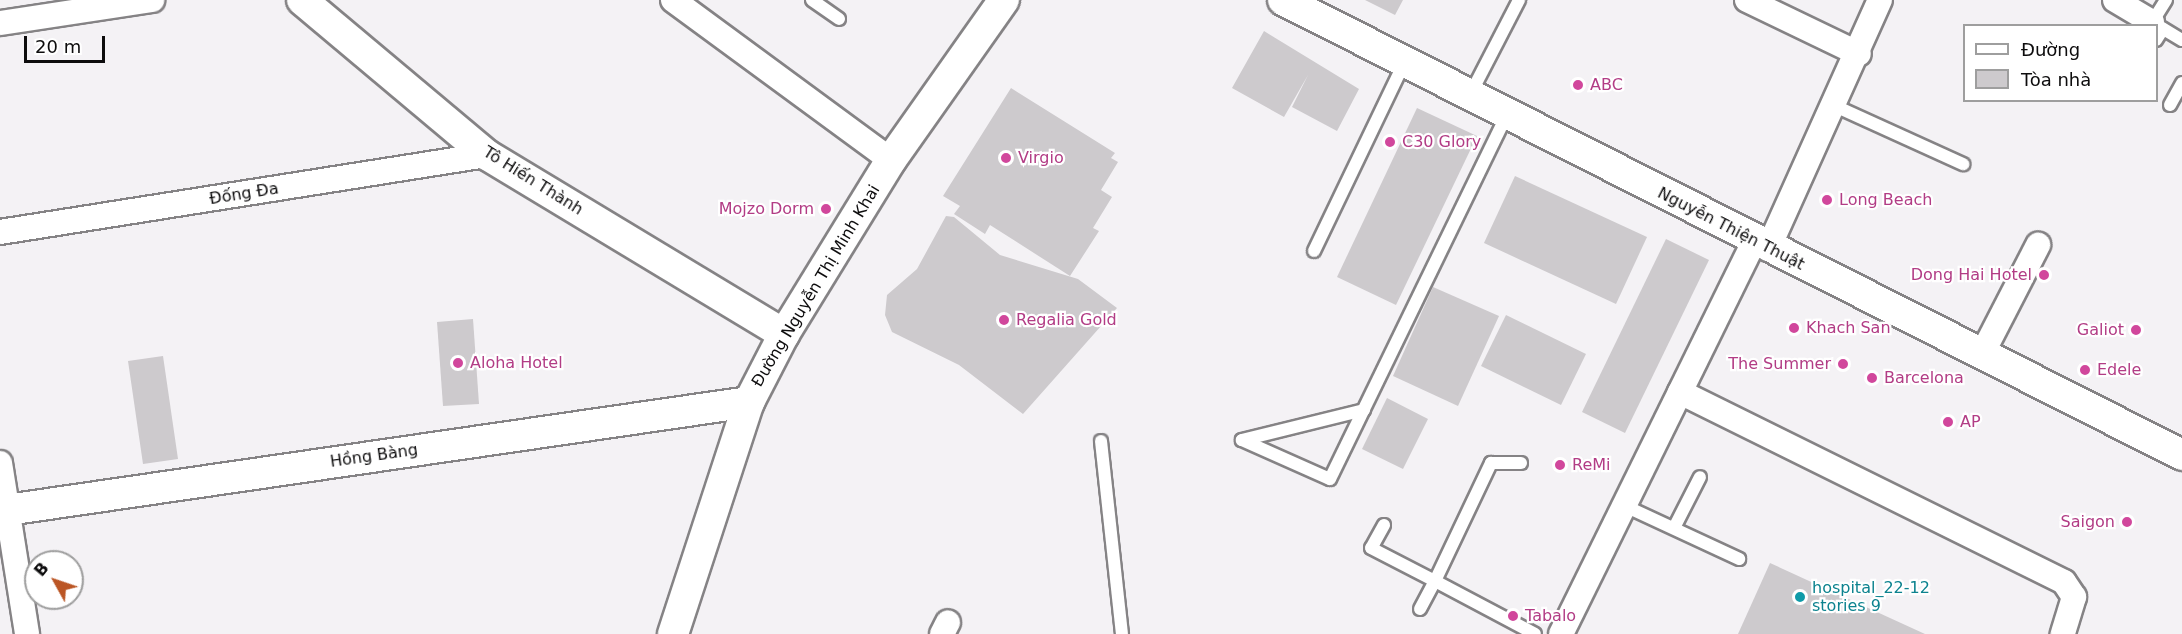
<!DOCTYPE html>
<meta charset="utf-8">
<style>
body{margin:0}
#map{position:relative;width:2182px;height:634px;overflow:hidden;background:#f4f2f5;font-family:"DejaVu Sans",sans-serif}
div>[style]{position:absolute}
.building>*{inset:0;background:#cdcacd}
.roads{filter:drop-shadow(2px 0 #858385) drop-shadow(-2px 0 #858385) drop-shadow(0 2px #858385) drop-shadow(0 -2px #858385)}
.service>*{height:12px;margin:-6px;padding:0 6px;transform-origin:6px;border-radius:6px;background:#fff}
.minor>*{height:24px;margin:-12px;padding:0 12px;transform-origin:12px;border-radius:12px;background:#fff}
.tertiary>*{height:30px;margin:-15px;padding:0 15px;transform-origin:15px;border-radius:15px;background:#fff}
.dots>*{width:16px;height:16px;translate:-50% -50%;box-sizing:border-box;border:3px solid #fff;border-radius:50%}
span{translate:-50% -50%;white-space:nowrap;text-align:center;line-height:1.15;-webkit-text-stroke:4.5px #fff;paint-order:stroke}
.hotel-label{font-size:16px;color:#b23c85}
.left{translate:0 -50%;text-align:left}
.right{translate:-100% -50%;text-align:right}
.street-label{font-size:16px;color:#0d0c0d}
.culture-label{font-size:16px;color:#0d838f}
.legend{position:absolute;left:1963px;top:24px;width:195px;height:78px;box-sizing:border-box;background:#fff;border:2px solid #9e9e9e;margin:0;padding:8px 10px;list-style:none;font-size:18px;color:#0d0c0d}
.legend li{display:flex;align-items:center;gap:12px;height:30px}
.legend b{width:30px;border:2px solid #9e9e9e}
.north{position:absolute;left:24px;top:550px;width:60px;height:60px;box-sizing:border-box;background:#fff;border:2px solid #9e9e9e;border-radius:50%;rotate:310deg;font-size:16px;font-weight:700;line-height:24px;text-align:center;color:#0d0c0d}
.north::after{content:'';display:block;margin:auto;width:21px;height:27px;background:#bb5625;clip-path:polygon(50% 0,100% 100%,50% 72%,0 100%)}
.scale{position:absolute;left:24px;top:36px;width:81px;height:27px;box-sizing:border-box;border:3px solid #0d0c0d;border-top:0;padding-left:8px;font-size:18px;line-height:21px;white-space:nowrap;color:#0d0c0d;-webkit-text-stroke:4px #fff;paint-order:stroke}
</style>
<div id="map">
<div class="building">
<i style="clip-path:polygon(1365px 0,1403px 0,1395px 15px)"></i>
<i style="clip-path:polygon(1264px 31px,1359px 89px,1337px 131px,1292px 107px,1308px 75px,1284px 117px,1232px 88px)"></i>
<i style="clip-path:polygon(1011px 88px,1115px 153px,1111px 158px,1118px 162px,1101px 190px,1112px 197px,1093px 228px,1099px 231px,1070px 276px,990px 225px,985px 234px,954px 214px,960px 206px,943px 196px)"></i>
<i style="clip-path:polygon(1417px 108px,1477px 136px,1396px 305px,1337px 277px)"></i>
<i style="clip-path:polygon(1515px 176px,1647px 237px,1616px 304px,1484px 243px)"></i>
<i style="clip-path:polygon(946px 216px,954px 217px,1000px 255px,1078px 279px,1117px 308px,1023px 414px,959px 365px,892px 332px,885px 315px,887px 295px,917px 269px)"></i>
<i style="clip-path:polygon(1666px 239px,1709px 260px,1625px 433px,1582px 412px)"></i>
<i style="clip-path:polygon(1433px 287px,1499px 316px,1458px 406px,1393px 376px)"></i>
<i style="clip-path:polygon(1506px 315px,1586px 354px,1561px 405px,1481px 366px)"></i>
<i style="clip-path:polygon(473px 319px,479px 404px,443px 406px,437px 322px)"></i>
<i style="clip-path:polygon(163px 356px,178px 459px,143px 464px,128px 361px)"></i>
<i style="clip-path:polygon(1387px 398px,1428px 419px,1403px 469px,1362px 449px)"></i>
<i style="clip-path:polygon(1770px 563px,1925px 634px,1738px 634px)"></i>
</div>
<div class="roads">
<div class="service">
<i style="left:812px;top:0;width:33px;rotate:35deg"></i>
<i style="left:2166px;top:0;width:26px;rotate:122deg"></i>
<i style="left:2152px;top:22px;width:35px;rotate:31deg"></i>
<i style="left:2156px;top:40px;width:13px;rotate:-58deg"></i>
<i style="left:1470px;top:95px;width:107px;rotate:-62.7deg"></i>
<i style="left:2170px;top:105px;width:25px;rotate:-61deg"></i>
<i style="left:1835px;top:106px;width:141px;rotate:24.4deg"></i>
<i style="left:1314px;top:251px;width:206px;rotate:-64.4deg"></i>
<i style="left:1364px;top:410px;width:126px;rotate:166.2deg"></i>
<i style="left:1242px;top:440px;width:96px;rotate:23.9deg"></i>
<i style="left:1330px;top:479px;width:406px;rotate:-64.1deg"></i>
<i style="left:1101px;top:441px;width:194px;rotate:83.8deg"></i>
<i style="left:1625px;top:506px;width:126px;rotate:24.9deg"></i>
<i style="left:1384px;top:525px;width:26px;rotate:119deg"></i>
<i style="left:1371px;top:548px;width:72px;rotate:27.3deg"></i>
<i style="left:1435px;top:581px;width:131px;rotate:-64.6deg"></i>
<i style="left:1491px;top:463px;width:30px"></i>
<i style="left:1674px;top:528px;width:57px;rotate:-63deg"></i>
<i style="left:1420px;top:609px;width:32px;rotate:-62deg"></i>
<i style="left:1435px;top:581px;width:113px;rotate:27.9deg"></i>
</div>
<div class="minor">
<i style="left:673px;top:0;width:270px;rotate:36.3deg"></i>
<i style="left:1747px;top:0;width:124px;rotate:25.7deg"></i>
<i style="left:2115px;top:0;width:43px;rotate:30.7deg"></i>
<i style="left:0;top:23px;width:154px;rotate:-8.6deg"></i>
<i style="left:0;top:232px;width:493px;rotate:-9deg"></i>
<i style="left:1768px;top:249px;width:273px;rotate:-65.8deg"></i>
<i style="left:1982px;top:354px;width:123px;rotate:-62.8deg"></i>
<i style="left:1680px;top:392px;width:428px;rotate:26.3deg"></i>
<i style="left:2064px;top:582px;width:18px;rotate:56deg"></i>
<i style="left:2074px;top:597px;width:39px;rotate:107deg"></i>
<i style="left:0;top:463px;width:173px;rotate:81deg"></i>
<i style="left:942px;top:634px;width:13px;rotate:-63deg"></i>
<i style="left:1561px;top:634px;width:438px;rotate:-63.8deg"></i>
</div>
<div class="tertiary">
<i style="left:302px;top:0;width:241px;rotate:40deg"></i>
<i style="left:487px;top:155px;width:347px;rotate:31.1deg"></i>
<i style="left:1283px;top:0;width:1008px;rotate:26.84deg"></i>
<i style="left:0;top:511px;width:757px;rotate:-8.28deg"></i>
<i style="left:673px;top:634px;width:244px;rotate:-71.9deg"></i>
<i style="left:749px;top:402px;width:76px;rotate:-62.8deg"></i>
<i style="left:784px;top:334px;width:204px;rotate:-58.4deg"></i>
<i style="left:891px;top:160px;width:196px;rotate:-54.8deg"></i>
</div>
</div>
<div class="dots">
<i style="left:1578px;top:85px;background:#d1479c"></i>
<i style="left:1390px;top:142px;background:#d1479c"></i>
<i style="left:1006px;top:158px;background:#d1479c"></i>
<i style="left:1827px;top:200px;background:#d1479c"></i>
<i style="left:826px;top:209px;background:#d1479c"></i>
<i style="left:2044px;top:275px;background:#d1479c"></i>
<i style="left:1004px;top:320px;background:#d1479c"></i>
<i style="left:1794px;top:328px;background:#d1479c"></i>
<i style="left:2136px;top:330px;background:#d1479c"></i>
<i style="left:458px;top:363px;background:#d1479c"></i>
<i style="left:1843px;top:364px;background:#d1479c"></i>
<i style="left:2085px;top:370px;background:#d1479c"></i>
<i style="left:1872px;top:378px;background:#d1479c"></i>
<i style="left:1948px;top:422px;background:#d1479c"></i>
<i style="left:1560px;top:465px;background:#d1479c"></i>
<i style="left:2127px;top:522px;background:#d1479c"></i>
<i style="left:1800px;top:597px;background:#0f9aa8"></i>
<i style="left:1513px;top:616px;background:#d1479c"></i>
</div>
<div class="hotel-label">
<span class="left" style="left:1590px;top:85px">ABC</span>
<span class="left" style="left:1402px;top:142px">C30 Glory</span>
<span class="left" style="left:1018px;top:158px">Virgio</span>
<span class="left" style="left:1839px;top:200px">Long Beach</span>
<span class="right" style="left:814px;top:209px">Mojzo Dorm</span>
<span class="right" style="left:2032px;top:275px">Dong Hai Hotel</span>
<span class="left" style="left:1016px;top:320px">Regalia Gold</span>
<span class="left" style="left:1806px;top:328px">Khach San</span>
<span class="right" style="left:2124px;top:330px">Galiot</span>
<span class="left" style="left:470px;top:363px">Aloha Hotel</span>
<span class="right" style="left:1831px;top:364px">The Summer</span>
<span class="left" style="left:2097px;top:370px">Edele</span>
<span class="left" style="left:1884px;top:378px">Barcelona</span>
<span class="left" style="left:1960px;top:422px">AP</span>
<span class="left" style="left:1572px;top:465px">ReMi</span>
<span class="right" style="left:2115px;top:522px">Saigon</span>
<span class="left" style="left:1525px;top:616px">Tabalo</span>
</div>
<div class="street-label">
<span style="left:533px;top:181px;rotate:32deg">Tô Hiến Thành</span>
<span style="left:244px;top:194px;rotate:-9deg">Đống Đa</span>
<span style="left:1731px;top:229px;rotate:27deg">Nguyễn Thiện Thuật</span>
<span style="left:816px;top:286px;rotate:-59deg">Đường Nguyễn Thị Minh Khai</span>
<span style="left:374px;top:456px;rotate:-8deg">Hồng Bàng</span>
</div>
<div class="culture-label">
<span class="left" style="left:1812px;top:597px">hospital_22-12<br>stories 9</span>
</div>
<ul class="legend">
<li><b style="height:8px;background:#fff"></b>Đường</li>
<li><b style="height:16px;background:#cdcacd"></b>Tòa nhà</li>
</ul>
<div class="north">B</div>
<div class="scale">20 m</div>
</div>
